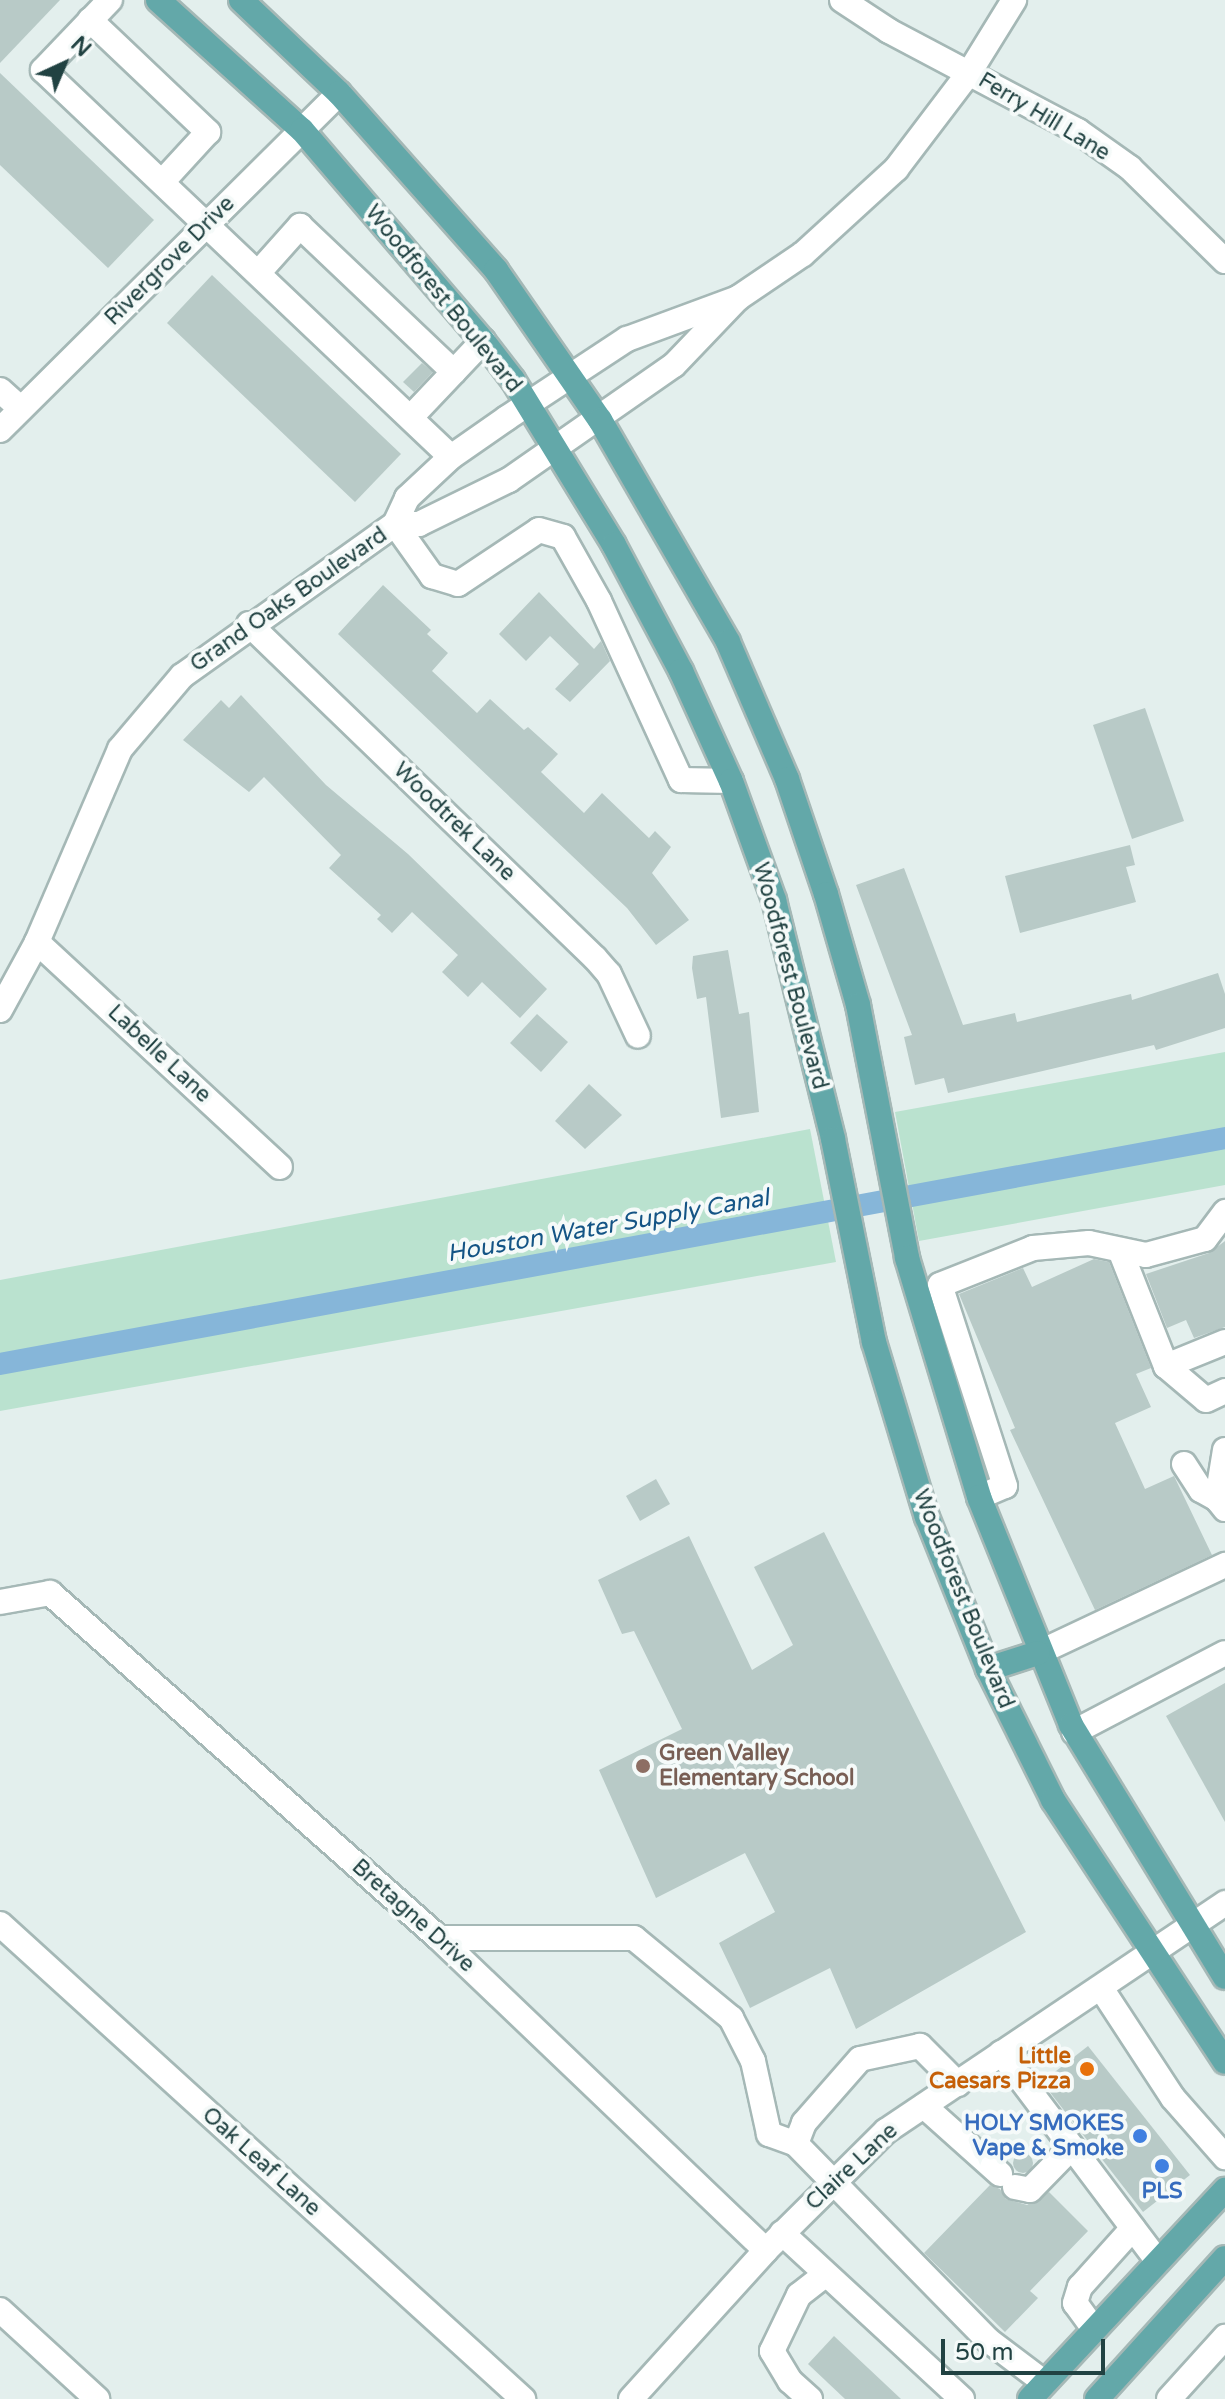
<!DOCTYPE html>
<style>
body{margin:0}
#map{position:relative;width:1225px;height:2399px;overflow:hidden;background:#e3efed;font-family:"Varela Round",sans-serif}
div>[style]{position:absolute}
.green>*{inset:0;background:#bae2cf}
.canal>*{height:22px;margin:-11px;padding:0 11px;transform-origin:11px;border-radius:11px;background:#86b6d9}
.building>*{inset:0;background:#b8cac7}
.round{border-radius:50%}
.roads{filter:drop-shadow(2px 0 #a5b8b6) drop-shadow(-2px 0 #a5b8b6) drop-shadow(0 2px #a5b8b6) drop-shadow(0 -2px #a5b8b6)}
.minor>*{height:24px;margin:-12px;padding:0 12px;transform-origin:12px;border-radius:12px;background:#fff}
.major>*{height:24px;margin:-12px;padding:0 12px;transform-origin:12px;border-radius:12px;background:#63a8a9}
.dots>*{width:22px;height:22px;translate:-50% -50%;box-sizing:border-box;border:4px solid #f5faf9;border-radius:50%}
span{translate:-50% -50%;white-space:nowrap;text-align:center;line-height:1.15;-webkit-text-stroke:8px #f5faf9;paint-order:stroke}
.street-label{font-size:22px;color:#214242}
.education-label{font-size:22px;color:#785e54;font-weight:700}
.left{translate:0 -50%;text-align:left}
.food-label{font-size:22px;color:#c56008;font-weight:700}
.right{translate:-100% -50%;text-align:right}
.shop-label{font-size:22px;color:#366cbe;font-weight:700}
.water-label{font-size:24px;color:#145485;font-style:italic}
.north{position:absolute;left:24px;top:24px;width:80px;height:80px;-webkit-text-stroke:6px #f5faf9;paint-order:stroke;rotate:44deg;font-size:22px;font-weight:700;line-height:32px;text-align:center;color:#214242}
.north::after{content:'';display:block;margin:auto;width:28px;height:36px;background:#214242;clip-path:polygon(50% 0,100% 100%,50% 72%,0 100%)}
.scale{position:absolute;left:941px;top:2339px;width:164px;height:36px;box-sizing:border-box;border:4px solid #214242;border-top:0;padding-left:10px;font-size:24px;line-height:28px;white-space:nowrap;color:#214242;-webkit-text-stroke:6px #f5faf9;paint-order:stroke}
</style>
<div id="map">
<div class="green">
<i style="clip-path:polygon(1225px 1052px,1225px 1185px,919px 1241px,895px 1112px)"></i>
<i style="clip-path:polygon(810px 1129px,836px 1262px,0 1411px,0 1280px)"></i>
</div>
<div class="canal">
<i style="left:0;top:1364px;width:1246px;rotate:-10.45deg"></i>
</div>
<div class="building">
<i style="clip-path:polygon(0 0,60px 0,0 63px)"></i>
<i style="clip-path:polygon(0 73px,154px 220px,108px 268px,0 165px)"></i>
<i style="clip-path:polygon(212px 275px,401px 454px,355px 502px,167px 323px)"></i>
<i style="clip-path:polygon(422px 363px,433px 372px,414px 392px,403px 382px)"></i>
<i style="clip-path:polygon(383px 585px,431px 630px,427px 634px,448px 653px,432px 671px,477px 713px,490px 699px,524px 730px,528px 727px,558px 754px,541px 772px,584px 813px,602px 793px,649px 838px,655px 831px,671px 847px,652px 873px,689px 920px,656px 945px,627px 908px,338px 634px)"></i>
<i style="clip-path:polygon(539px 592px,594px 649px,601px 641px,610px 661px,570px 702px,555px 689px,579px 664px,550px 636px,526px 661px,499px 634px)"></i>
<i style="clip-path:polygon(241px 695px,326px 785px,408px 854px,547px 989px,520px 1018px,482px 982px,468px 997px,442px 972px,458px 955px,412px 912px,392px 933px,377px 919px,381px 915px,329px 868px,341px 855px,264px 777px,249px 792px,183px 740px,221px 700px,229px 708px)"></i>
<i style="clip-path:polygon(1145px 708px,1184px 821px,1132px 839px,1093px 725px)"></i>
<i style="clip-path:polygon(1130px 845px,1135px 865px,1126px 867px,1136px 902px,1020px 933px,1005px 876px)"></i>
<i style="clip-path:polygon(904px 868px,963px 1025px,1015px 1013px,1017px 1022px,1131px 994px,1132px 1000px,1218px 973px,1225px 994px,1225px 1028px,1156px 1050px,1154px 1045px,948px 1093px,944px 1078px,915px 1085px,904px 1037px,912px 1035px,856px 885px)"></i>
<i style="clip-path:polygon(728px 950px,739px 1014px,749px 1012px,759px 1112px,721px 1118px,706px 997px,697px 999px,692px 968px,693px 956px)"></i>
<i style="clip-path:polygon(537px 1014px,568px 1042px,541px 1072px,510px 1043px)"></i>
<i style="clip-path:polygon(589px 1084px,622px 1115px,585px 1149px,555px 1121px)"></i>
<i style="clip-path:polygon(1225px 1241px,1225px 1327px,1194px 1338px,1186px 1320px,1167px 1328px,1146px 1274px,1209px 1253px)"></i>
<i style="clip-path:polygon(1094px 1259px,1109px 1262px,1151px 1368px,1136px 1374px,1151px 1407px,1115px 1423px,1145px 1489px,1174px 1476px,1212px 1555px,1095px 1610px,1010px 1430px,1015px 1428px,959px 1294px,1023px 1268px,1032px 1287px)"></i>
<i style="clip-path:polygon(656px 1479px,670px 1504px,640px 1521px,626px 1496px)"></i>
<i style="clip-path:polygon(824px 1532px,1026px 1932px,856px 2029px,830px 1968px,750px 2008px,719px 1943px,775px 1912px,745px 1853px,656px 1898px,599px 1770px,682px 1729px,634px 1631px,622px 1634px,598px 1580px,689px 1536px,752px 1670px,793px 1645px,754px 1567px)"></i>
<i style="clip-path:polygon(1225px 1683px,1225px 1822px,1166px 1716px)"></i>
<i style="clip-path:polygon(1088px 2046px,1190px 2175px,1143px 2212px,1042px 2082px)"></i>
<i class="round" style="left:1013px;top:2153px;width:20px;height:20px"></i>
<i style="clip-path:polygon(990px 2185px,1000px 2189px,1006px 2199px,1027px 2205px,1049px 2192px,1088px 2231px,1030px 2291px,1038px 2298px,1005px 2332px,924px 2253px)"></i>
<i style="clip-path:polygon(834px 2336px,901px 2399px,845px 2399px,808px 2364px)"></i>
</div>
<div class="roads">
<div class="minor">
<i style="left:110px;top:0;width:97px;rotate:133.7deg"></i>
<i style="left:43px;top:70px;width:562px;rotate:43.49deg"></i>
<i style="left:842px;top:0;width:56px;rotate:33.4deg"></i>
<i style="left:889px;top:31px;width:214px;rotate:27.9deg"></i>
<i style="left:1078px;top:131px;width:64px;rotate:35.4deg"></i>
<i style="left:1130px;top:168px;width:133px;rotate:44.4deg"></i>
<i style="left:90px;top:20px;width:163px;rotate:43.5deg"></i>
<i style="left:208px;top:132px;width:67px;rotate:132.6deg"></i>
<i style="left:259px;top:272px;width:62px;rotate:-48.3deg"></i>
<i style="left:300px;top:226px;width:212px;rotate:43.5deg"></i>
<i style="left:0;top:390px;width:28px;rotate:42deg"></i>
<i style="left:411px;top:417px;width:105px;rotate:-46.5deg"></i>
<i style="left:0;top:430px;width:478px;rotate:-44.8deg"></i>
<i style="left:395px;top:524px;width:24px"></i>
<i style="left:419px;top:524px;width:100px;rotate:-26.1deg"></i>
<i style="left:509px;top:480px;width:201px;rotate:-34.9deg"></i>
<i style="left:674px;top:365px;width:93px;rotate:-46.3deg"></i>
<i style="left:738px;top:298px;width:78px;rotate:-34.1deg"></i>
<i style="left:803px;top:254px;width:126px;rotate:-42.4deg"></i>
<i style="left:896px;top:169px;width:121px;rotate:-52.8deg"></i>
<i style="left:969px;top:73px;width:86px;rotate:-58.3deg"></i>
<i style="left:395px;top:524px;width:64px;rotate:54.6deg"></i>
<i style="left:432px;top:576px;width:27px;rotate:17deg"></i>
<i style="left:458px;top:584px;width:97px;rotate:-33.7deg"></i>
<i style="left:539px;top:530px;width:25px;rotate:16deg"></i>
<i style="left:563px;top:537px;width:73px;rotate:60.6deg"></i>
<i style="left:599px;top:601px;width:197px;rotate:65.4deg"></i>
<i style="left:681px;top:780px;width:50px;rotate:1.1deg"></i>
<i style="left:249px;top:624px;width:481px;rotate:44deg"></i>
<i style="left:595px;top:958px;width:21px;rotate:49deg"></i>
<i style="left:609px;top:974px;width:68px;rotate:64.9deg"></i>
<i style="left:37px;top:942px;width:331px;rotate:42.8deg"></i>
<i style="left:0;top:1010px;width:77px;rotate:-61.4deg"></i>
<i style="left:37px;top:942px;width:210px;rotate:-66.7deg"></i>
<i style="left:120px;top:749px;width:96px;rotate:-49.7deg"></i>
<i style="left:182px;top:676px;width:262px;rotate:-35.5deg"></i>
<i style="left:395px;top:524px;width:29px;rotate:-65deg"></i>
<i style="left:407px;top:498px;width:60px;rotate:-43deg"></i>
<i style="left:451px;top:457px;width:68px;rotate:-34.9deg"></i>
<i style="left:507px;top:418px;width:144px;rotate:-33.4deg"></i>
<i style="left:627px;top:339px;width:118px;rotate:-20.3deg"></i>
<i style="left:1120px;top:1250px;width:125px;rotate:68.4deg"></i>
<i style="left:1166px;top:1366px;width:52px;rotate:40.4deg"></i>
<i style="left:1206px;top:1400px;width:21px;rotate:-25deg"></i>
<i style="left:1166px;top:1366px;width:64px;rotate:-22.1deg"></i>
<i style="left:1225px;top:1450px;width:50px;rotate:99.3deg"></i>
<i style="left:1217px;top:1499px;width:13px;rotate:51deg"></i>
<i style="left:1184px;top:1464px;width:31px;rotate:57deg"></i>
<i style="left:1201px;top:1490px;width:18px;rotate:29deg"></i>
<i style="left:979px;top:1497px;width:28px;rotate:-23deg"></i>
<i style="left:1005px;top:1486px;width:211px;rotate:-107.9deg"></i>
<i style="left:940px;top:1285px;width:100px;rotate:-21.7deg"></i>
<i style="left:1033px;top:1248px;width:56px;rotate:-5.1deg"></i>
<i style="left:1089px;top:1243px;width:58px;rotate:11.9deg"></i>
<i style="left:1146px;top:1255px;width:61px;rotate:-15.2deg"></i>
<i style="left:1205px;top:1239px;width:34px;rotate:-53deg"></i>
<i style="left:0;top:1602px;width:51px;rotate:-10.2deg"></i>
<i style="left:50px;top:1593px;width:520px;rotate:41.57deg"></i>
<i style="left:439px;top:1938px;width:452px;rotate:43.7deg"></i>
<i style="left:1038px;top:1653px;width:207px;rotate:-25.2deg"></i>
<i style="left:1074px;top:1732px;width:170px;rotate:-27.6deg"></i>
<i style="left:0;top:1924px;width:707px;rotate:42.25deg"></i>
<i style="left:439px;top:1938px;width:195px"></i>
<i style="left:634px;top:1938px;width:126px;rotate:39.5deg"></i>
<i style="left:731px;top:2018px;width:48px;rotate:62.9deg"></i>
<i style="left:753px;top:2061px;width:75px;rotate:77.6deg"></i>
<i style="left:769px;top:2134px;width:29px;rotate:20deg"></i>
<i style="left:1101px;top:1988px;width:131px;rotate:56.8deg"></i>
<i style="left:1173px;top:2098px;width:79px;rotate:48.6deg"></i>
<i style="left:1001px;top:2053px;width:261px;rotate:53deg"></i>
<i style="left:958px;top:2084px;width:54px;rotate:-135deg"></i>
<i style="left:920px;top:2046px;width:61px;rotate:167.8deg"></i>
<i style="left:860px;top:2059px;width:85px;rotate:131.2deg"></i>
<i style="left:804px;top:2123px;width:22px;rotate:111deg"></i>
<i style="left:796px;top:2144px;width:274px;rotate:45.6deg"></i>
<i style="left:988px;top:2340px;width:71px;rotate:37deg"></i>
<i style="left:924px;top:2106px;width:102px;rotate:41.8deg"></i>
<i style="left:1015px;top:2187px;width:15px;rotate:11deg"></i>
<i style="left:1030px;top:2190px;width:60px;rotate:-45.7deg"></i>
<i style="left:782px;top:2233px;width:245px;rotate:42.7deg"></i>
<i style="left:0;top:2310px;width:132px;rotate:42.5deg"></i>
<i style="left:1094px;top:2329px;width:32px;rotate:-126deg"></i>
<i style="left:1075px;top:2303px;width:17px;rotate:-73deg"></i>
<i style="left:1080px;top:2287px;width:79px;rotate:-48.1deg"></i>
<i style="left:631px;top:2399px;width:201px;rotate:-47.8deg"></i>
<i style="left:766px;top:2250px;width:169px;rotate:-44.8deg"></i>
<i style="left:886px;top:2131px;width:409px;rotate:-33.9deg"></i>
<i style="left:810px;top:2399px;width:27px;rotate:-138deg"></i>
<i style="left:790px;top:2381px;width:35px;rotate:-121deg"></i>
<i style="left:772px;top:2351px;width:62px;rotate:-64.3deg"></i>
<i style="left:799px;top:2295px;width:33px;rotate:-38deg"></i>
<i style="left:1169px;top:2399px;width:84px;rotate:-47.9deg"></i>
</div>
<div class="major">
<i style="left:158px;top:0;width:194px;rotate:42.1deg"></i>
<i style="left:302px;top:130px;width:278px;rotate:49.4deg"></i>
<i style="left:483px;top:341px;width:49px;rotate:52.4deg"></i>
<i style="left:513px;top:380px;width:193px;rotate:58.5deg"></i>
<i style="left:614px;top:545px;width:143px;rotate:62deg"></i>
<i style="left:681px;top:671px;width:121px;rotate:65.6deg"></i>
<i style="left:731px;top:781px;width:127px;rotate:70.1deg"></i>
<i style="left:774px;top:900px;width:246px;rotate:76.1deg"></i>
<i style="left:833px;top:1139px;width:207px;rotate:78.6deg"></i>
<i style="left:874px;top:1342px;width:183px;rotate:73.2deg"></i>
<i style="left:927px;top:1517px;width:164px;rotate:68.1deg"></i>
<i style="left:988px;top:1669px;width:146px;rotate:63.6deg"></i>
<i style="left:1053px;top:1800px;width:313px;rotate:56.7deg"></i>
<i style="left:241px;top:0;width:135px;rotate:43.5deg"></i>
<i style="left:339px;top:93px;width:237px;rotate:48.4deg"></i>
<i style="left:496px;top:270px;width:183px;rotate:55.3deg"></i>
<i style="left:600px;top:420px;width:256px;rotate:60deg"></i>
<i style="left:728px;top:642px;width:149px;rotate:66.7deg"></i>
<i style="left:787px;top:779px;width:121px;rotate:71.3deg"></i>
<i style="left:826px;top:894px;width:116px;rotate:73.9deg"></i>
<i style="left:858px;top:1005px;width:258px;rotate:79deg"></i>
<i style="left:907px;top:1258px;width:250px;rotate:73.2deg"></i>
<i style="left:979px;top:1497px;width:246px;rotate:68deg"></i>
<i style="left:1071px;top:1725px;width:295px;rotate:58.6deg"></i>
<i style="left:988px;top:1669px;width:52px;rotate:-17.7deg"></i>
<i style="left:1030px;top:2399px;width:286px;rotate:-47deg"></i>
<i style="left:1097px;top:2399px;width:190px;rotate:-47.8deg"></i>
</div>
</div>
<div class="dots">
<i style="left:643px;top:1766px;background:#8d6e63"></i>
<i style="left:1087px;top:2069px;background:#e8710a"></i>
<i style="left:1140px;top:2136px;background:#3f7fe0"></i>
<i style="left:1162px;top:2166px;background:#3f7fe0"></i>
</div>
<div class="street-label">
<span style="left:1044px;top:117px;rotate:31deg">Ferry Hill Lane</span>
<span style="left:170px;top:261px;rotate:-45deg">Rivergrove Drive</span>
<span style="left:443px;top:299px;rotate:51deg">Woodforest Boulevard</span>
<span style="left:289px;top:600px;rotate:-35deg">Grand Oaks Boulevard</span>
<span style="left:454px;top:822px;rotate:44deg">Woodtrek Lane</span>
<span style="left:790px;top:976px;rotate:75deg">Woodforest Boulevard</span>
<span style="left:159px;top:1054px;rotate:43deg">Labelle Lane</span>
<span style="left:963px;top:1599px;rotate:68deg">Woodforest Boulevard</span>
<span style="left:413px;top:1916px;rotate:42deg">Bretagne Drive</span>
<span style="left:261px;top:2162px;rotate:42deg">Oak Leaf Lane</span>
<span style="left:852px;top:2167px;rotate:-43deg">Claire Lane</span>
</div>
<div class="education-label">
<span class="left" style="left:659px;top:1766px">Green Valley<br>Elementary School</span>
</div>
<div class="food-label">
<span class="right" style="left:1071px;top:2069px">Little<br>Caesars Pizza</span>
</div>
<div class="shop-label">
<span class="right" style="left:1124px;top:2136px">HOLY SMOKES<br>Vape &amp; Smoke</span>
<span style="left:1162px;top:2192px">PLS</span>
</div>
<div class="water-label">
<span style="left:608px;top:1226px;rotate:-10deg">Houston Water Supply Canal</span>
</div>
<div class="north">N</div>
<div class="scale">50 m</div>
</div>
